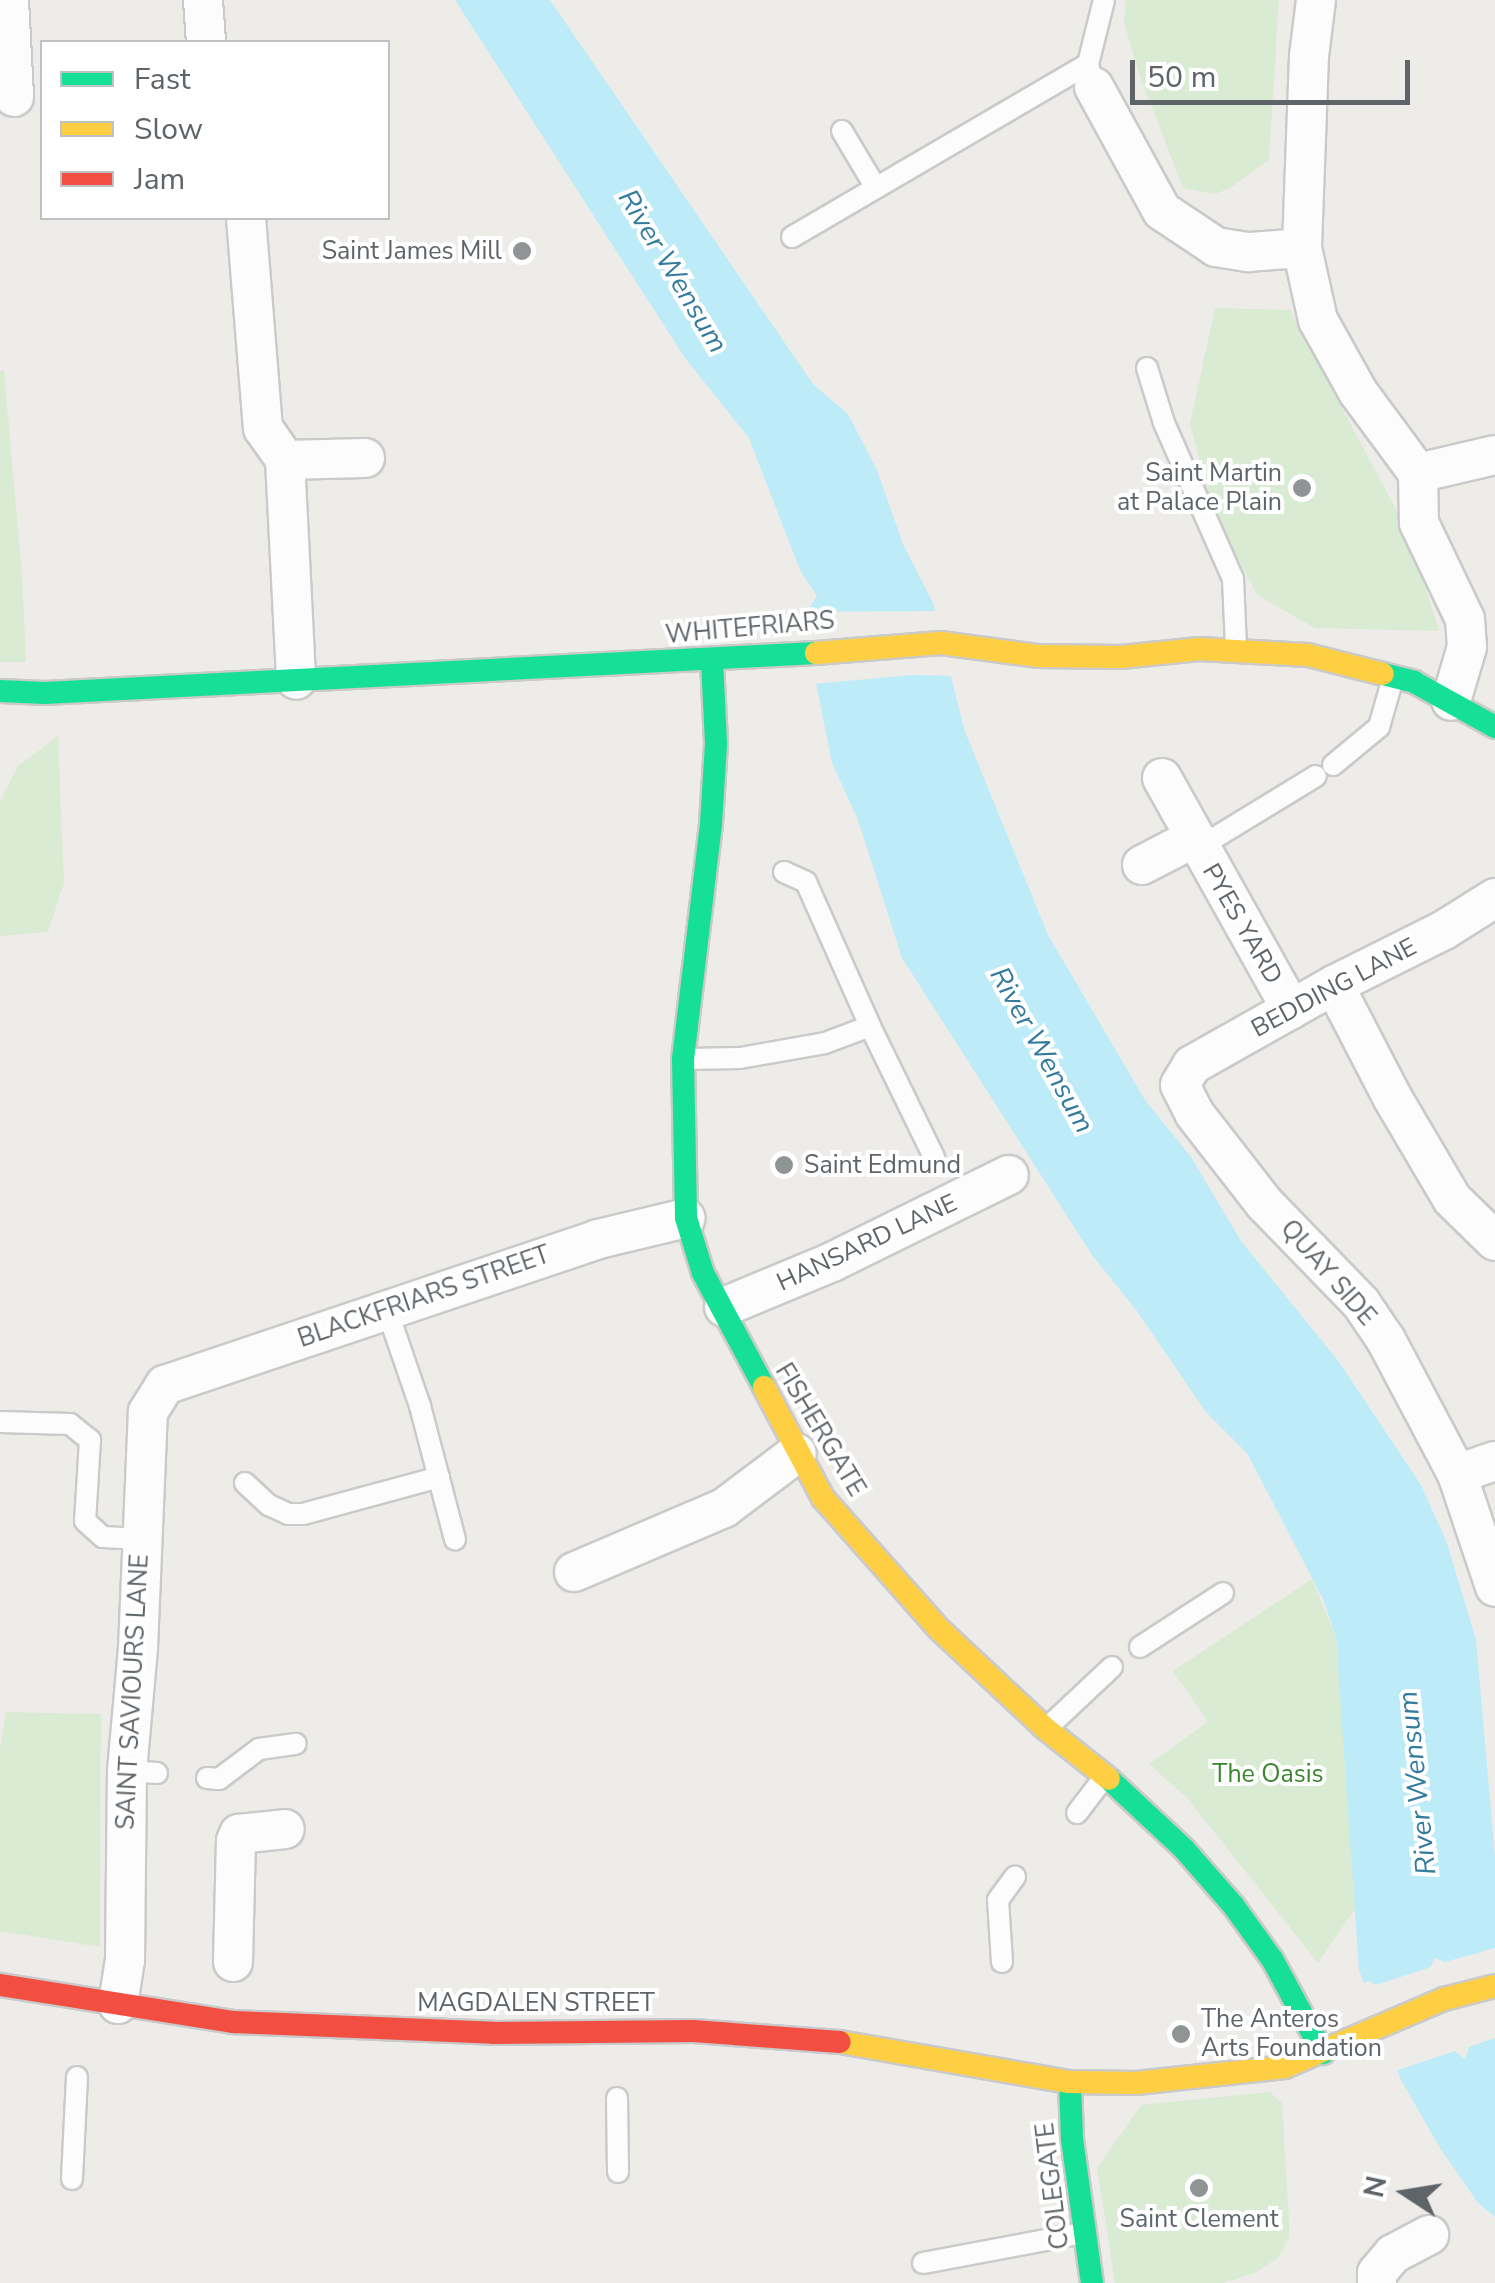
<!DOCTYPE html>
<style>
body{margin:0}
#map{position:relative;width:1495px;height:2283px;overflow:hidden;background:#eeece9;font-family:"Nunito Sans",sans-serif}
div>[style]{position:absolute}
.green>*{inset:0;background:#daebd3}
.water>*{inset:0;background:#bdebf8}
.pier>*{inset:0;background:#eeece9}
.roads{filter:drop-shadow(2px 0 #cacaca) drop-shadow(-2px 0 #cacaca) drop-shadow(0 2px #cacaca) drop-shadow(0 -2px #cacaca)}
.lane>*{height:20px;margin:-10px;padding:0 10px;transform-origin:10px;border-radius:10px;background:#fcfcfc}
.street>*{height:38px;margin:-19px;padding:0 19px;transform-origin:19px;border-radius:19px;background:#fcfcfc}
.fast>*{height:22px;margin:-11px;padding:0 11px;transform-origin:11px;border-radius:11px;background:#16e098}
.slow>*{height:22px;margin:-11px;padding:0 11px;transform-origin:11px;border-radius:11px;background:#ffcf43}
.jam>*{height:22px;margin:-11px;padding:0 11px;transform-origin:11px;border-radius:11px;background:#f24e42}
.dots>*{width:28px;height:28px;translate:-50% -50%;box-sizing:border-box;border:5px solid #fff;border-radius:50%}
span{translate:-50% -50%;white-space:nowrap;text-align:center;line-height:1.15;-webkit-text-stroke:8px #fff;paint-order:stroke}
.poi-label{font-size:25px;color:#5e6468}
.right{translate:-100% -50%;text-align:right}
.left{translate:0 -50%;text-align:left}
.street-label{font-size:25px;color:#5e6468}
.park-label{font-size:25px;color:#3b852f}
.water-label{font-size:28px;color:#347c9e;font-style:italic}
.legend{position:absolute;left:40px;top:40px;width:350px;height:180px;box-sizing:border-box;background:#fff;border:2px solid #bfc1c3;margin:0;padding:12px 18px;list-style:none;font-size:30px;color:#5e6468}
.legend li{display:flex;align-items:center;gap:20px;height:50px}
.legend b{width:50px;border:2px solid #bfc1c3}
.north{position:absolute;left:1355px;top:2143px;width:100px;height:100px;-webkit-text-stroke:8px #fff;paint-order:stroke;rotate:282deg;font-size:28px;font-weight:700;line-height:40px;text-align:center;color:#5e6468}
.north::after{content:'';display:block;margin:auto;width:35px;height:45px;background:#5e6468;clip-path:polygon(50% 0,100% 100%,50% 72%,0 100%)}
.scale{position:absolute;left:1130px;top:60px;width:280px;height:45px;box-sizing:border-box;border:5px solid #5e6468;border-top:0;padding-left:12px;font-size:30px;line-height:35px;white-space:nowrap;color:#5e6468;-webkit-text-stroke:8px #fff;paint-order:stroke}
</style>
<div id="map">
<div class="green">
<i style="clip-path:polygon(1126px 0,1279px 0,1269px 160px,1230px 188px,1215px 194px,1183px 188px,1140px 77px,1124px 23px)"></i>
<i style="clip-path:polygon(1215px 308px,1290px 310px,1408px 532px,1439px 631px,1315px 628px,1257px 595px,1210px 503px,1190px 424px)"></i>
<i style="clip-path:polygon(4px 370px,22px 574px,26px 662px,0 662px,0 371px)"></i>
<i style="clip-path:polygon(58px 736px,64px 883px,48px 932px,0 936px,0 800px,18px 766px)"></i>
<i style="clip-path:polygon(1312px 1579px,1336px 1637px,1357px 1906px,1318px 1963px,1187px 1798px,1149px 1764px,1208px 1722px,1173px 1671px)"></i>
<i style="clip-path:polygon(6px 1712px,101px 1714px,100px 1947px,0 1931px,0 1747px)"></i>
<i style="clip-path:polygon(1270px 2092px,1282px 2103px,1289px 2220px,1289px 2238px,1278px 2258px,1255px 2273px,1223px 2283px,1115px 2283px,1097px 2168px,1141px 2105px)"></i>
</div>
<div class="water">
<i style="clip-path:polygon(455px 0,550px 0,813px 384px,848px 414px,877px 470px,903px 544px,933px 603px,964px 729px,1048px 935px,1145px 1100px,1191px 1157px,1241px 1241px,1339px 1362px,1421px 1485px,1447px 1543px,1476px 1640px,1495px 1857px,1495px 2217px,1478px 2203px,1440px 2148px,1401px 2080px,1359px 1970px,1336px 1637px,1323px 1599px,1247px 1453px,1205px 1411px,1137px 1311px,1092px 1255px,902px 958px,858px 820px,832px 763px,803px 618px,817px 596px,800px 570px,749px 438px,685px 358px)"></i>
</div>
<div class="pier">
<i style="clip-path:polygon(941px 611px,958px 676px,912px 675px,813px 684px,798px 619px,801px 612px)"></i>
<i style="clip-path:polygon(1495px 1948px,1495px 2038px,1469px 2047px,1465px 2059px,1455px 2051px,1395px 2071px,1361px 1984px,1369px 1981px,1376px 1985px,1431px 1967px,1434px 1958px,1445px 1962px)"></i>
</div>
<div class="roads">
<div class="lane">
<i style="left:1091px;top:76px;width:12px;rotate:-104deg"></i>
<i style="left:1088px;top:64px;width:66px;rotate:-76deg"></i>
<i style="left:842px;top:131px;width:66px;rotate:59.2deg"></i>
<i style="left:792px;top:237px;width:343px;rotate:-30.3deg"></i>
<i style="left:1147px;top:368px;width:58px;rotate:72.8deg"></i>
<i style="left:1164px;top:423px;width:171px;rotate:66.1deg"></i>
<i style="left:1233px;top:579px;width:70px;rotate:87.5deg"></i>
<i style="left:1333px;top:765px;width:60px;rotate:-39.6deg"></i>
<i style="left:1379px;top:727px;width:51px;rotate:-74.1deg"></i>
<i style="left:1198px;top:848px;width:138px;rotate:-31.4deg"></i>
<i style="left:784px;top:872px;width:24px;rotate:24deg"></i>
<i style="left:806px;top:882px;width:158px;rotate:66deg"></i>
<i style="left:687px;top:1059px;width:53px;rotate:-1.1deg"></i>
<i style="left:740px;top:1058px;width:86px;rotate:-10deg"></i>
<i style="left:825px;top:1043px;width:48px;rotate:-20.7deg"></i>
<i style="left:870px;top:1026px;width:146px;rotate:64deg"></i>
<i style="left:387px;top:1310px;width:102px;rotate:71deg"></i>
<i style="left:420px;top:1406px;width:138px;rotate:75.3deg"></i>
<i style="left:0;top:1422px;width:70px;rotate:1.6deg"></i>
<i style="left:70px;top:1424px;width:26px;rotate:39deg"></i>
<i style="left:90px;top:1440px;width:81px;rotate:93.5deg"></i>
<i style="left:85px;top:1521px;width:24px;rotate:42deg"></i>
<i style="left:103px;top:1537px;width:38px;rotate:3deg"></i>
<i style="left:245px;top:1483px;width:33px;rotate:43deg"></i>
<i style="left:269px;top:1505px;width:21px;rotate:25deg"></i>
<i style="left:288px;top:1514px;width:15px"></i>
<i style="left:303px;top:1514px;width:141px;rotate:-15.2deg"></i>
<i style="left:1140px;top:1647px;width:99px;rotate:-33deg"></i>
<i style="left:1047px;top:1728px;width:89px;rotate:-43.2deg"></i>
<i style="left:127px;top:1771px;width:30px;rotate:4deg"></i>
<i style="left:207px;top:1778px;width:12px;rotate:5deg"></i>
<i style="left:219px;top:1779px;width:50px;rotate:-36.9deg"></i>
<i style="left:259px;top:1749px;width:37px;rotate:-8deg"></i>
<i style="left:1077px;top:1813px;width:43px;rotate:-52.6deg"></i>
<i style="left:1002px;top:1962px;width:62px;rotate:-93.7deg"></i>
<i style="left:998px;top:1900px;width:29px;rotate:-54deg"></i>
<i style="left:617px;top:2098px;width:74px;rotate:89.2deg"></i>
<i style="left:72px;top:2179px;width:102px;rotate:-87.2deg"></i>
<i style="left:923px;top:2263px;width:163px;rotate:-10.6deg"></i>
</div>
<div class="street">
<i style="left:9px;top:0;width:97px;rotate:87deg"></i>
<i style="left:203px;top:0;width:42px;rotate:85.9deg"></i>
<i style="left:1316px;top:0;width:56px;rotate:97.1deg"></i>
<i style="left:1309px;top:56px;width:192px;rotate:92.1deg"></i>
<i style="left:1302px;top:248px;width:74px;rotate:77.5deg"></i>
<i style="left:1318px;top:320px;width:82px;rotate:60.9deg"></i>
<i style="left:1358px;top:392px;width:101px;rotate:53.5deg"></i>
<i style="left:1418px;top:473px;width:50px;rotate:88.9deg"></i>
<i style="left:1419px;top:523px;width:106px;rotate:64.4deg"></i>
<i style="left:1465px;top:619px;width:28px;rotate:86deg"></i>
<i style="left:1467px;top:647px;width:56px;rotate:106.5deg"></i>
<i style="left:1094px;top:87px;width:141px;rotate:61.3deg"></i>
<i style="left:1162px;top:211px;width:65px;rotate:33.7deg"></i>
<i style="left:1216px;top:247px;width:33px;rotate:9deg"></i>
<i style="left:1249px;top:252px;width:53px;rotate:-4.3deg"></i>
<i style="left:246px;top:218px;width:211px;rotate:85.4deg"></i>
<i style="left:263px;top:428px;width:39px;rotate:55deg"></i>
<i style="left:285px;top:460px;width:220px;rotate:87.1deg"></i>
<i style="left:285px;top:460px;width:80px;rotate:-1.4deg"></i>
<i style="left:1418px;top:473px;width:79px;rotate:-13.2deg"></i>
<i style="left:1162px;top:778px;width:265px;rotate:60.8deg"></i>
<i style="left:1142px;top:865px;width:59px;rotate:-27.4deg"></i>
<i style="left:1495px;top:898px;width:60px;rotate:147.9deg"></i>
<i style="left:1444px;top:930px;width:123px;rotate:153.4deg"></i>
<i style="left:1334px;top:985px;width:163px;rotate:150.6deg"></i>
<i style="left:1192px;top:1065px;width:23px;rotate:121deg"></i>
<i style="left:1180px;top:1085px;width:31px;rotate:63deg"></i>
<i style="left:1194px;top:1113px;width:114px;rotate:52.1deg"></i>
<i style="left:1264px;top:1203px;width:139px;rotate:45.9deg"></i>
<i style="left:1361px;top:1303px;width:45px;rotate:56deg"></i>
<i style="left:1386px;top:1340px;width:152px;rotate:62.1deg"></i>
<i style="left:1457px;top:1474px;width:119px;rotate:71.4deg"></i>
<i style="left:1334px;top:985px;width:126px;rotate:62.6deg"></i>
<i style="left:1392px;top:1097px;width:118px;rotate:59.5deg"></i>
<i style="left:1452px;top:1199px;width:60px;rotate:44.3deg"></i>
<i style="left:724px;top:1307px;width:117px;rotate:-22.6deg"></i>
<i style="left:832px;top:1262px;width:197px;rotate:-26.2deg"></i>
<i style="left:1457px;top:1474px;width:40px;rotate:-18.9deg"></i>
<i style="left:574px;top:1572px;width:163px;rotate:-23.1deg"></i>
<i style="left:724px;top:1508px;width:91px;rotate:-37deg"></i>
<i style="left:233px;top:1962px;width:121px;rotate:-88.6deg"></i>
<i style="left:236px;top:1841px;width:8px;rotate:-67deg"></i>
<i style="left:239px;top:1834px;width:46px;rotate:-6.2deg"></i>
<i style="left:118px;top:2004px;width:45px;rotate:-81deg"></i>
<i style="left:125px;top:1960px;width:189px;rotate:-89.4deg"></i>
<i style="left:127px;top:1771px;width:123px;rotate:-84.9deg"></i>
<i style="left:138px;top:1648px;width:236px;rotate:-87.6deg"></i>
<i style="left:148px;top:1412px;width:32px;rotate:-58deg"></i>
<i style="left:165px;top:1385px;width:457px;rotate:-18.6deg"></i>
<i style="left:598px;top:1239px;width:90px;rotate:-13.4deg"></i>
<i style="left:1377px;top:2283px;width:10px;rotate:-90deg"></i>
<i style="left:1377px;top:2273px;width:25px;rotate:-50deg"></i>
<i style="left:1393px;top:2254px;width:41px;rotate:-27.8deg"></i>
</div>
<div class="fast">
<i style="left:712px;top:661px;width:83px;rotate:87.2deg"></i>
<i style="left:716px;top:744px;width:80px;rotate:93.6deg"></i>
<i style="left:711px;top:824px;width:237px;rotate:96.8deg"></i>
<i style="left:683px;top:1059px;width:159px;rotate:88.9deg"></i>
<i style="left:686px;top:1218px;width:58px;rotate:72.8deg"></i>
<i style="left:703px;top:1273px;width:129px;rotate:61.8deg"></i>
<i style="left:1383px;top:674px;width:32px;rotate:14deg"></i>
<i style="left:1414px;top:682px;width:93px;rotate:29.1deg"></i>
<i style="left:0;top:691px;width:45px;rotate:2.5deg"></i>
<i style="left:45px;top:693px;width:772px;rotate:-2.97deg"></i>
<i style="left:1109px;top:1779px;width:103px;rotate:43deg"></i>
<i style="left:1184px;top:1849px;width:74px;rotate:48.8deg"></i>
<i style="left:1233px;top:1905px;width:67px;rotate:54.2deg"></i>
<i style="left:1272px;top:1959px;width:107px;rotate:61.5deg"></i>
<i style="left:1070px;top:2082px;width:57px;rotate:88deg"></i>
<i style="left:1072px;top:2139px;width:145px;rotate:82.1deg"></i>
</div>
<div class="slow">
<i style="left:816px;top:653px;width:125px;rotate:-4.6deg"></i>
<i style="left:941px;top:643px;width:99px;rotate:7.6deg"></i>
<i style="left:1039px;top:656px;width:82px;rotate:0.7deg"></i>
<i style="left:1121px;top:657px;width:79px;rotate:-5.8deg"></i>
<i style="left:1200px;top:649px;width:108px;rotate:3.2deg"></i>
<i style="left:1308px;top:655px;width:77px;rotate:14.2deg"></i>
<i style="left:764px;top:1387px;width:126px;rotate:62deg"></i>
<i style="left:823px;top:1498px;width:175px;rotate:48.5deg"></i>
<i style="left:939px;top:1629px;width:146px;rotate:43.1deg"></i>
<i style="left:1046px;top:1729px;width:80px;rotate:38.4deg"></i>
<i style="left:840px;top:2042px;width:233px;rotate:9.9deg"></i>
<i style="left:1070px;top:2082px;width:66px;rotate:0.9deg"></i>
<i style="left:1136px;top:2083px;width:150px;rotate:-6.1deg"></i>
<i style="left:1285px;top:2067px;width:173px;rotate:-23.2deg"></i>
<i style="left:1444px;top:1999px;width:53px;rotate:-14.3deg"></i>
</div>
<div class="jam">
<i style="left:0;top:1985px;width:237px;rotate:9deg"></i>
<i style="left:234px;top:2022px;width:259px;rotate:2.4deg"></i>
<i style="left:493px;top:2033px;width:200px;rotate:-0.6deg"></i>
<i style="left:693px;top:2031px;width:147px;rotate:4.3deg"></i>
</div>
</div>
<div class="dots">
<i style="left:522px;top:251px;background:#909495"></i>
<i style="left:1302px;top:488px;background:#909495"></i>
<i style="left:784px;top:1165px;background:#909495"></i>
<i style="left:1181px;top:2034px;background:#909495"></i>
<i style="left:1199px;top:2188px;background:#909495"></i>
</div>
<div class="poi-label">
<span class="right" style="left:502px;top:251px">Saint James Mill</span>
<span class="right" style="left:1282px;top:488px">Saint Martin<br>at Palace Plain</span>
<span class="left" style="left:804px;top:1165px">Saint Edmund</span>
<span class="left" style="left:1201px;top:2034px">The Anteros<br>Arts Foundation</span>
<span style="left:1199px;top:2219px">Saint Clement</span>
</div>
<div class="street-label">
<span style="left:750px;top:628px;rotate:-5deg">WHITEFRIARS</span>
<span style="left:1242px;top:924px;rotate:60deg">PYES YARD</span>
<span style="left:1334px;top:988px;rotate:-28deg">BEDDING LANE</span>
<span style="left:867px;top:1243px;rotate:-25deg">HANSARD LANE</span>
<span style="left:1328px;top:1273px;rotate:49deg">QUAY SIDE</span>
<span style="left:424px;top:1297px;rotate:-19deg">BLACKFRIARS STREET</span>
<span style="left:820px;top:1430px;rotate:59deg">FISHERGATE</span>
<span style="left:133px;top:1692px;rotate:-87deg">SAINT SAVIOURS LANE</span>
<span style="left:536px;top:2003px">MAGDALEN STREET</span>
<span style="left:1053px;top:2186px;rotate:-97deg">COLEGATE</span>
</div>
<div class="park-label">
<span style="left:1268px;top:1774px">The Oasis</span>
</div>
<div class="water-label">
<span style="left:673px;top:271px;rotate:59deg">River Wensum</span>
<span style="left:1042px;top:1050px;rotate:61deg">River Wensum</span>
<span style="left:1417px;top:1783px;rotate:-96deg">River Wensum</span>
</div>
<ul class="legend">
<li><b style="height:12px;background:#16e098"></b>Fast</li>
<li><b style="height:12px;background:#ffcf43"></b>Slow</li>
<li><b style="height:12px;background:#f24e42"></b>Jam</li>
</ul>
<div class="north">N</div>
<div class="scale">50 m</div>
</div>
